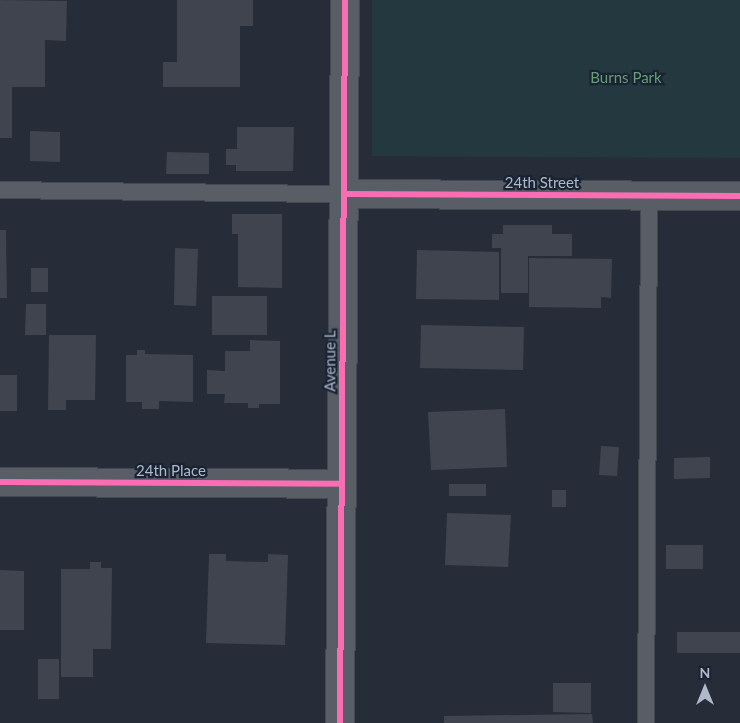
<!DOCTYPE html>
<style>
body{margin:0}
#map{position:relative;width:740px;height:723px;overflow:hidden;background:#272d38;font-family:Lato,sans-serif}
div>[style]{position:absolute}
.green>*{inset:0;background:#24393f}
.building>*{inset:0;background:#3f444e}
.roads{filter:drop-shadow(1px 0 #444851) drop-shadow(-1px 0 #444851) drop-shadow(0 1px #444851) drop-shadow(0 -1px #444851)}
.service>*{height:16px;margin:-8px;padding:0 8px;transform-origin:8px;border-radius:8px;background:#585d66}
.minor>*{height:28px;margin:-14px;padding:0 14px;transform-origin:14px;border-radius:14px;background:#585d66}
.tertiary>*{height:28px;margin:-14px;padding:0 14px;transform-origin:14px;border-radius:14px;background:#585d66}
.cycleway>*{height:6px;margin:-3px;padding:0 3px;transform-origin:3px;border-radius:3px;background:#f96db3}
span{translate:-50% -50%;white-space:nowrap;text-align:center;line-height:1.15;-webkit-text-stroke:4.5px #1a2333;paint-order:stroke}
.park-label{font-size:15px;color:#659e75}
.street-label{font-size:15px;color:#b0b9ca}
.north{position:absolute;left:680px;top:663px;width:50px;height:50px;-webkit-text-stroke:4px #1a2333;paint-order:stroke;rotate:0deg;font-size:14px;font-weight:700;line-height:20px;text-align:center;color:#b0b9ca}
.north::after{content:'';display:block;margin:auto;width:18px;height:22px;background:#b0b9ca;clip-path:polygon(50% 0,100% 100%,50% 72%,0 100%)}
</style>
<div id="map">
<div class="green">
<i style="clip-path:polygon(372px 0,740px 0,740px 158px,372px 156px)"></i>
</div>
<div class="building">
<i style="clip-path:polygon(0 0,67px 1px,66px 41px,45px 40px,45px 87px,12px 87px,12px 138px,0 138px)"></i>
<i style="clip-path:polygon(177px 0,253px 0,253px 26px,240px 26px,240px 87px,163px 87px,163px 62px,177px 62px)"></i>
<i style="clip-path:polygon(237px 127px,294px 127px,293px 171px,236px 171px,236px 165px,226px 165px,226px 149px,237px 149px)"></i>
<i style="clip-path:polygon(30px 131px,60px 132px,60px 162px,30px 161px)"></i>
<i style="clip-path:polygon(167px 152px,209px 153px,209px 174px,166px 174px)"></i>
<i style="clip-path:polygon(232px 214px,282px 214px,282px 288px,238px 287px,238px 234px,232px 234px)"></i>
<i style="clip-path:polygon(503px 225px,552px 225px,552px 234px,572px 234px,572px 256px,528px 256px,528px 293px,501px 293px,501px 248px,492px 248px,492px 234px,503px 234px)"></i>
<i style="clip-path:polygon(0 230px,6px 230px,7px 298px,0 298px)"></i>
<i style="clip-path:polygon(175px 248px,198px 249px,196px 306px,174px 305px)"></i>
<i style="clip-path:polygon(417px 250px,499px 252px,499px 300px,416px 299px)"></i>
<i style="clip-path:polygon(529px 258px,612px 259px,611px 298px,601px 297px,601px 308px,529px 307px)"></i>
<i style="clip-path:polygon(31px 268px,48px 268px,48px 292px,31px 292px)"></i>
<i style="clip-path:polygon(212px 296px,267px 296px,267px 335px,212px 335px)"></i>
<i style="clip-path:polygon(26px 304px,46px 304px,46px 335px,25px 335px)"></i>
<i style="clip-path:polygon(421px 325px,524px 327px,523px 370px,420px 368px)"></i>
<i style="clip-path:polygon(49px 335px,96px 335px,95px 400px,66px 400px,66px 410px,48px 410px)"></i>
<i style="clip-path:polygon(250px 340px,280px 341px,280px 404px,259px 404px,259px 408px,248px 408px,248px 403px,224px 403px,225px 394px,207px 394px,207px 370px,225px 371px,225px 351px,250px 351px)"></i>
<i style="clip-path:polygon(137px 350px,145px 350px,145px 354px,193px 355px,193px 402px,159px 401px,159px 409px,142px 409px,142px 402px,126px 402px,126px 355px,137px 355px)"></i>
<i style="clip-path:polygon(0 375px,17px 375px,17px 411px,0 411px)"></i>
<i style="clip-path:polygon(505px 409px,507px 467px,431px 470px,428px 412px)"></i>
<i style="clip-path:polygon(601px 446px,619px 447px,617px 476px,599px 475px)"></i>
<i style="clip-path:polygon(710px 457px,710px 478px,674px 479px,674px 458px)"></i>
<i style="clip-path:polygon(449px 484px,486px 484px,486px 496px,449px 496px)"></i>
<i style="clip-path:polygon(552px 490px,566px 490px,566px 507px,552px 507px)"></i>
<i style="clip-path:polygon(447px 513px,511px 515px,508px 567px,445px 565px)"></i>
<i style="clip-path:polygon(666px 545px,703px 545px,703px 569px,666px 569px)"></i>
<i style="clip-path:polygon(209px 554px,226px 554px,226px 561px,268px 562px,268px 554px,288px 555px,285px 645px,206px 643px)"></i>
<i style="clip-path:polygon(90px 562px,101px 562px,101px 568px,112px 568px,111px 649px,93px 649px,93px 677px,61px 677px,61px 569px,90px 569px)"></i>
<i style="clip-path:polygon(0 570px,24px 571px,24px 630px,0 630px)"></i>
<i style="clip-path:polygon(677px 632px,740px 632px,740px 653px,677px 653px)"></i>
<i style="clip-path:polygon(38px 659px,59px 659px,59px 699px,38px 699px)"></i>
<i style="clip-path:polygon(553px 683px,591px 683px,591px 713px,553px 712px)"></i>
<i style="clip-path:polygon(592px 714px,593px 723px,444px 723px,444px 716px)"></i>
</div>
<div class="roads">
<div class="service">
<i style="left:0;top:190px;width:344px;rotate:0.7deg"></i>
<i style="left:646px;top:723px;width:527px;rotate:-89.67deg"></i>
</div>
<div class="minor">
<i style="left:344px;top:194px;width:396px;rotate:0.3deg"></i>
<i style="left:0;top:482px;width:342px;rotate:0.3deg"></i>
</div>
<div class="tertiary">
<i style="left:340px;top:723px;width:723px;rotate:-89.6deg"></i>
</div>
</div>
<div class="cycleway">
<i style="left:344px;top:194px;width:396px;rotate:0.3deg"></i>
<i style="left:0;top:482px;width:342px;rotate:0.3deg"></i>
<i style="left:340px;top:723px;width:723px;rotate:-89.6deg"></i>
</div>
<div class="park-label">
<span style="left:626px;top:78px">Burns Park</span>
</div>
<div class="street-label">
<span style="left:542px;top:183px">24th Street</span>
<span style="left:330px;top:361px;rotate:-90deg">Avenue L</span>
<span style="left:171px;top:471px">24th Place</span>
</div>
<div class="north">N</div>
</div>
